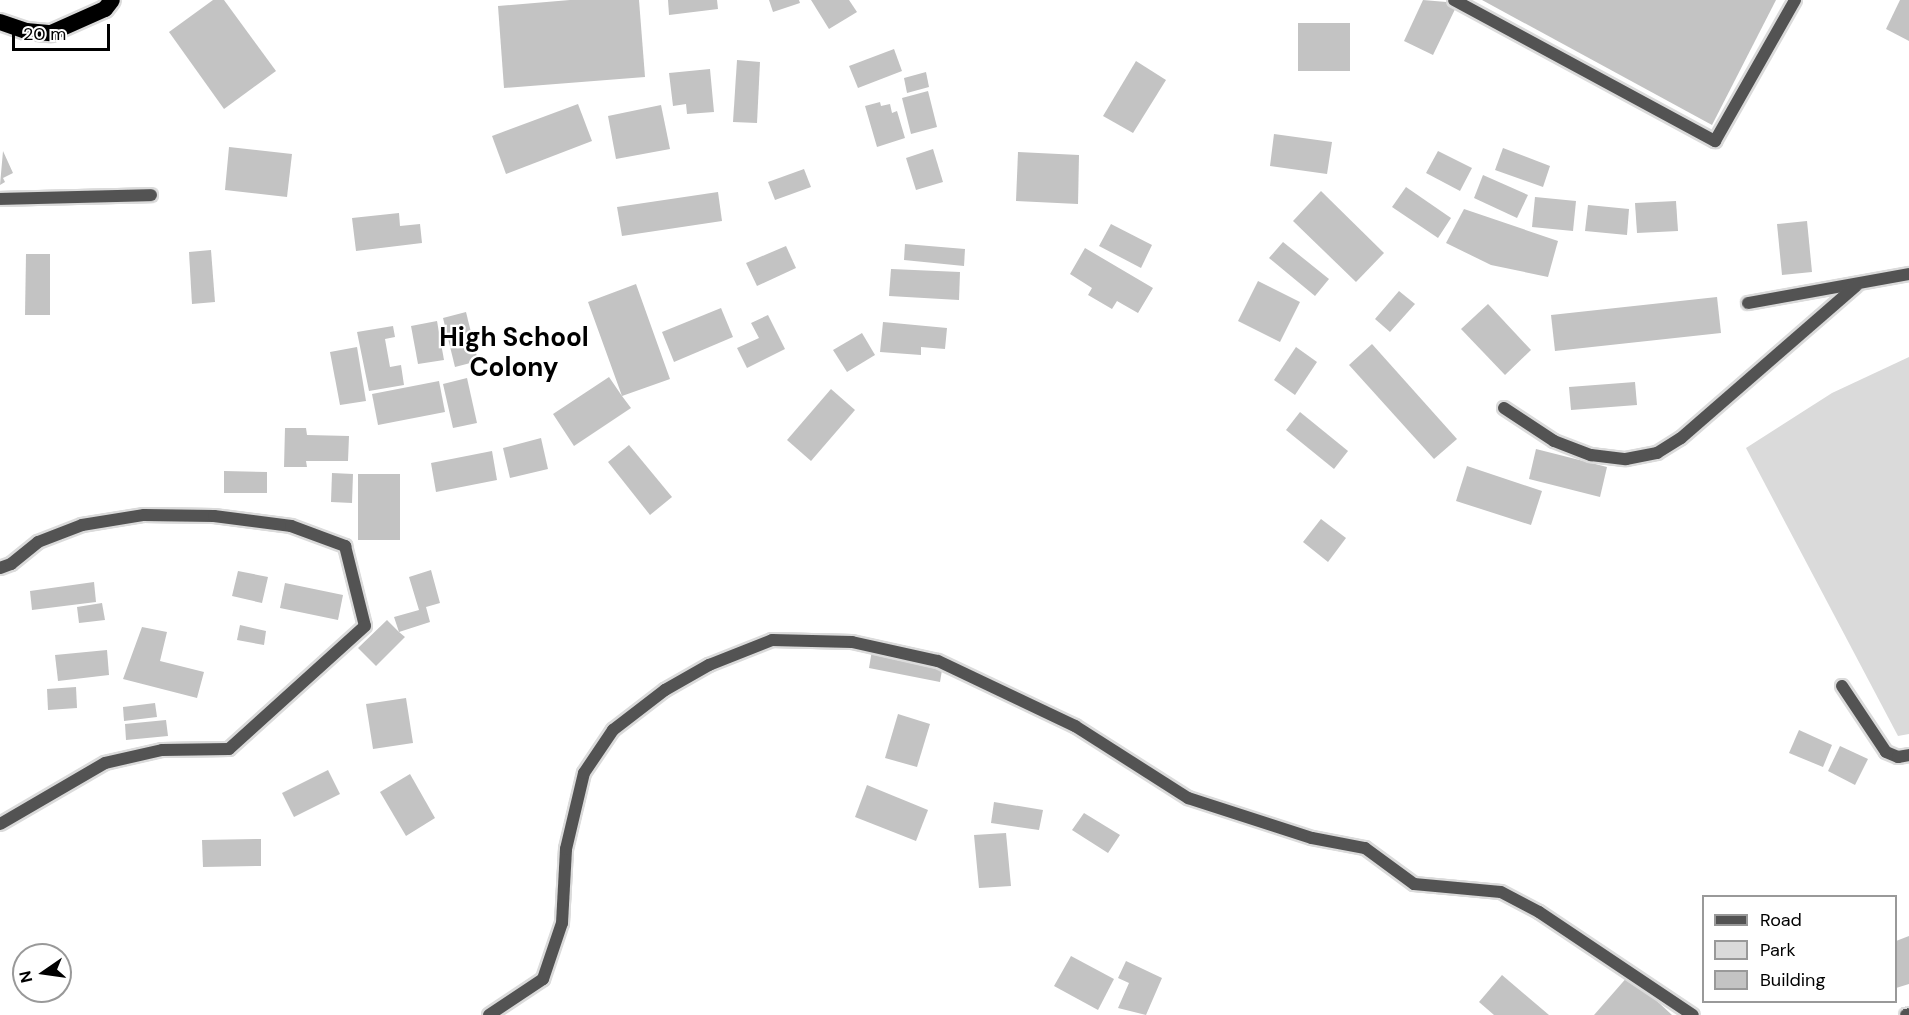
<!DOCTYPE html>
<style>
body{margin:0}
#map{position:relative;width:1909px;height:1015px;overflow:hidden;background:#fff;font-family:"DM Sans",sans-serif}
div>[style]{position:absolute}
.green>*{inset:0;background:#dadada}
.building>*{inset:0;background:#c3c3c3}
.roads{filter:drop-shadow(2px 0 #dbdbdb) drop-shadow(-2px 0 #dbdbdb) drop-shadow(0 2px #dbdbdb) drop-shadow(0 -2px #dbdbdb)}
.minor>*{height:12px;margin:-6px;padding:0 6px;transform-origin:6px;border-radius:6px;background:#535353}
.tertiary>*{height:12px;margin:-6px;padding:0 6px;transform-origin:6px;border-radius:6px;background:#535353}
.trunk>*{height:16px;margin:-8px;padding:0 8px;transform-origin:8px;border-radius:8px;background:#000}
span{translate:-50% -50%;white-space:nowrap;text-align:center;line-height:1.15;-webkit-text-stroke:4.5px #fff;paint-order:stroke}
.district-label{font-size:26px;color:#000;font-weight:700}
.legend{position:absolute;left:1702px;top:895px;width:195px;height:108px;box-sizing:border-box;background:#fff;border:2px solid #999;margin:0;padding:8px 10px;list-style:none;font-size:18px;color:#000}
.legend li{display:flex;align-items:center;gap:12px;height:30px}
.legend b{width:30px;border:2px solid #999}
.north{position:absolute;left:12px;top:943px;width:60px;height:60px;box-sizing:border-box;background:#fff;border:2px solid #999;border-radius:50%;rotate:257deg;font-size:16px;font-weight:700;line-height:24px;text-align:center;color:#000}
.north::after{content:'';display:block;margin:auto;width:21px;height:27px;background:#000;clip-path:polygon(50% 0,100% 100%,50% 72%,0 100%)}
.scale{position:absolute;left:12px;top:24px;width:98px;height:27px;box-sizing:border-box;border:3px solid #000;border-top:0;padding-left:8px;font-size:18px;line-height:21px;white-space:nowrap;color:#000;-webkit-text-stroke:4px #fff;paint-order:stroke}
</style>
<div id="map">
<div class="green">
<i style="clip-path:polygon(1909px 357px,1909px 734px,1898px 736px,1746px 448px,1832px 393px)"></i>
</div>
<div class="building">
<i style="clip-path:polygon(213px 0,224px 0,276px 71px,224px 109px,169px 32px)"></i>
<i style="clip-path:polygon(570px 0,639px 0,645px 77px,504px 88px,498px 6px)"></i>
<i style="clip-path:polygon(668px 0,717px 0,718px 9px,669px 15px)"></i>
<i style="clip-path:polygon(769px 0,799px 0,800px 3px,773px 12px)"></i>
<i style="clip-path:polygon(811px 0,849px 0,857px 12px,829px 29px)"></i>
<i style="clip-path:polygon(1423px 0,1458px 3px,1433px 55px,1404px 41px)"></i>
<i style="clip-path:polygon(1482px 0,1776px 0,1712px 125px)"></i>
<i style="clip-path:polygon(1900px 0,1909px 0,1909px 41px,1886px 29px)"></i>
<i style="clip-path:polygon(1298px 23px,1350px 23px,1350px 71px,1298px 71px)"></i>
<i style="clip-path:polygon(894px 49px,902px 71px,858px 88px,849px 66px)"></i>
<i style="clip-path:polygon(737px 60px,760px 62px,757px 123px,733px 122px)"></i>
<i style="clip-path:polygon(1136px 61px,1166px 80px,1133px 133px,1103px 116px)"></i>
<i style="clip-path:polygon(710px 69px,714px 112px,687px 114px,686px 104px,673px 106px,669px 73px)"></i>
<i style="clip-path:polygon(926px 72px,929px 87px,907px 93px,904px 78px)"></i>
<i style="clip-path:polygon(928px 91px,937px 127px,911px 134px,902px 98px)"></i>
<i style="clip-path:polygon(880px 102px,881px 106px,890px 104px,892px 113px,897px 111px,905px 138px,877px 147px,865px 106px)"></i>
<i style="clip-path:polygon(578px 104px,592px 141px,506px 174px,492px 136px)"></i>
<i style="clip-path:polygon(661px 105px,670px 149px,616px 159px,608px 116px)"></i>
<i style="clip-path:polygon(1274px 134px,1332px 142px,1327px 174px,1270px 166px)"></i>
<i style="clip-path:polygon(229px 147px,292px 154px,287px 197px,225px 190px)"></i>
<i style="clip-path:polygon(1503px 148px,1550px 166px,1543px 187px,1495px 170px)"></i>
<i style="clip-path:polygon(933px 149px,943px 182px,916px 190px,906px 158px)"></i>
<i style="clip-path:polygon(3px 151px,13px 173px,3px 178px,5px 182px,0 185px)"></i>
<i style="clip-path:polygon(1438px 151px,1472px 168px,1460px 191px,1426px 173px)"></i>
<i style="clip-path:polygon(1018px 152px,1079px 155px,1078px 204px,1016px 201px)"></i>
<i style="clip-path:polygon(804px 169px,811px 187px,775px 200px,768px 182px)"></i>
<i style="clip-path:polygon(1483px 175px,1528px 195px,1517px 218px,1474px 198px)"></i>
<i style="clip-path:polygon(1406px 187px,1451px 218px,1438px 238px,1392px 207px)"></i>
<i style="clip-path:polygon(1321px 191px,1384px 253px,1356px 282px,1293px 221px)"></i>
<i style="clip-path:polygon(718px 192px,722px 221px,622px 236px,617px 207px)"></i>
<i style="clip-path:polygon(1535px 197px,1576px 201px,1573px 231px,1532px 227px)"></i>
<i style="clip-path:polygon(1676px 201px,1678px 231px,1637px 233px,1635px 203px)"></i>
<i style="clip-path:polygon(1588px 205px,1629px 209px,1627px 235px,1585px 231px)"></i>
<i style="clip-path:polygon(1464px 209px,1558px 241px,1548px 277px,1491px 265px,1446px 243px)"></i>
<i style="clip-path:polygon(399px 213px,400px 226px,420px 224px,422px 243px,356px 251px,352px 218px)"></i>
<i style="clip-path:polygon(1807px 221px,1812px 272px,1782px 275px,1777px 224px)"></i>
<i style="clip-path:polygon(1111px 224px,1152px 245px,1141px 268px,1099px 246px)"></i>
<i style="clip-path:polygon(1283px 242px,1329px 279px,1315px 296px,1269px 258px)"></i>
<i style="clip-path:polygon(905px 244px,965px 249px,964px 266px,904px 260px)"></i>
<i style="clip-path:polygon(786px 246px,796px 268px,757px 286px,746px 263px)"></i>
<i style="clip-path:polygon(1085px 248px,1153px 288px,1138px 313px,1117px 301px,1112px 309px,1088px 295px,1092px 288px,1070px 274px)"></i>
<i style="clip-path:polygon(211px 250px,215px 302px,192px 304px,189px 252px)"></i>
<i style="clip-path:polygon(26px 254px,50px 254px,50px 315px,25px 315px)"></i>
<i style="clip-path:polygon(891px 269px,960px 272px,959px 300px,889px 296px)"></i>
<i style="clip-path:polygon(1258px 281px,1300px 302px,1280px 342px,1238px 321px)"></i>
<i style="clip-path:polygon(636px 284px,670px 379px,622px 396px,631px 408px,574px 446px,553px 414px,609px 377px,622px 396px,588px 302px)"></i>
<i style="clip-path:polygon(1399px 291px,1415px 304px,1390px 332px,1375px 319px)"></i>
<i style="clip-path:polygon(1717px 297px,1721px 333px,1555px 351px,1551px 315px)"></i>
<i style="clip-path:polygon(1488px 304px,1531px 350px,1505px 375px,1461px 329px)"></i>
<i style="clip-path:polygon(721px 308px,733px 337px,674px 362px,662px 332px)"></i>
<i style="clip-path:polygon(466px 312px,478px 361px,455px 367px,443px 318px)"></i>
<i style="clip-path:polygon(768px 315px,785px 349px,747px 368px,737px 348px,759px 338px,751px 323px)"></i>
<i style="clip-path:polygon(437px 321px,444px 360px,418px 364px,411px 326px)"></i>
<i style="clip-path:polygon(883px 322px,947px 328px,945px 349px,921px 347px,921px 355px,880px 352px)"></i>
<i style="clip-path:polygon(393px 326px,395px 337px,385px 339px,390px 367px,401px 365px,404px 385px,369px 391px,357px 332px)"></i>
<i style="clip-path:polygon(862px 333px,875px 355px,847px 372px,833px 350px)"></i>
<i style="clip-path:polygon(1372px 344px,1457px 439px,1434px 459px,1349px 365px)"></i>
<i style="clip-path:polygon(357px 347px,366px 401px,340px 405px,330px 352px)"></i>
<i style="clip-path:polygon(1296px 347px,1317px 362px,1295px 395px,1274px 380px)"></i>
<i style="clip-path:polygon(467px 378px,477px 423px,453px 428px,443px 384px)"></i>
<i style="clip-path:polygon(439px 381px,445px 412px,378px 425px,372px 394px)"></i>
<i style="clip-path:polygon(1635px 382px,1637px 405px,1571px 410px,1569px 387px)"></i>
<i style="clip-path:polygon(831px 389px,855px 410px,811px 461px,787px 440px)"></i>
<i style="clip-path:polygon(1300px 412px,1348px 451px,1334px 469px,1286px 430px)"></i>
<i style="clip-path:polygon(285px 428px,306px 428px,307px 435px,349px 436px,348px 461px,306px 461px,307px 467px,284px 467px)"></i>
<i style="clip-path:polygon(541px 438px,548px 469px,510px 478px,503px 448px)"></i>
<i style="clip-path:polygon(629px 445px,672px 497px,650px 515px,608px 462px)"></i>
<i style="clip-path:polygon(1536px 449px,1607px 467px,1600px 497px,1529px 479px)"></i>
<i style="clip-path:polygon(492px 451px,497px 480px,436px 492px,431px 463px)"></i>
<i style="clip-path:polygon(1467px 466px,1542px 491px,1531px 525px,1456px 501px)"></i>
<i style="clip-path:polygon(224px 471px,267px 472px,267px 493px,224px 493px)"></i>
<i style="clip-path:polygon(332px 473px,353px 474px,352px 503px,331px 502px)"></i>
<i style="clip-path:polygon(358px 474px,400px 474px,400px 540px,358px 540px)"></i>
<i style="clip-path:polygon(1321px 519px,1346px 538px,1328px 562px,1303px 542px)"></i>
<i style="clip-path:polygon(431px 570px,440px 603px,426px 607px,430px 622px,399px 632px,405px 637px,376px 666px,358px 648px,387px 620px,399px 632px,394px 617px,419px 610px,409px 577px)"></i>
<i style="clip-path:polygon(238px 571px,268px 577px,262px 603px,232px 596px)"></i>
<i style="clip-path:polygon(94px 582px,96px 602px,32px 610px,30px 591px)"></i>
<i style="clip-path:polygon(285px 583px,343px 595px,338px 620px,280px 608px)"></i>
<i style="clip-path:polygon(102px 603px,105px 620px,79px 623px,77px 607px)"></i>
<i style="clip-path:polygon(240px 625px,266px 631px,264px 645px,237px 640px)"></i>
<i style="clip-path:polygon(142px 627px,167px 632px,160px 661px,204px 672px,197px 698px,123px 679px)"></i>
<i style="clip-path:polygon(873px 644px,944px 658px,940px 682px,869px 668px)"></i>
<i style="clip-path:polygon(107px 650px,109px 675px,58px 681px,55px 655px)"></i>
<i style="clip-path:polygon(76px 687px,77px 708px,48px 710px,47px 689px)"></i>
<i style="clip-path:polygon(406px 698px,413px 743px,373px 749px,366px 704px)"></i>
<i style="clip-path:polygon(155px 703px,157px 717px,124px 721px,123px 707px)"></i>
<i style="clip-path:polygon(898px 714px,930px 724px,917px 767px,885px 758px)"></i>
<i style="clip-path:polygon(166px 720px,168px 736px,126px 740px,125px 724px)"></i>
<i style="clip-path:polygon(1799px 730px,1832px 745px,1823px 767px,1789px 753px)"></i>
<i style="clip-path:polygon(1840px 746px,1868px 759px,1855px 785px,1828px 771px)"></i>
<i style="clip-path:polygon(328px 770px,340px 794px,294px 817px,282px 793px)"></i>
<i style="clip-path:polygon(410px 774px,435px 818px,406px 836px,380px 792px)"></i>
<i style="clip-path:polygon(867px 785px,928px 810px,916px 841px,855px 817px)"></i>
<i style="clip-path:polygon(994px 802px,1043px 810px,1039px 830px,991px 823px)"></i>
<i style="clip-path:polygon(1084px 813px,1120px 835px,1108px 853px,1072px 830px)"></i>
<i style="clip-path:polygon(1006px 833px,1011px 886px,979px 888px,974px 835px)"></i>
<i style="clip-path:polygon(261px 839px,261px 866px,203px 867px,202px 840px)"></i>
<i style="clip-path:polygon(1909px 936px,1909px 984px,1896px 988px,1896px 941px)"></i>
<i style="clip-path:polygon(1071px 956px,1114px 979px,1098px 1010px,1054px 986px)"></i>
<i style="clip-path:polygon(1126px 961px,1162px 978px,1146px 1015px,1118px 1008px,1129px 983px,1118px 978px)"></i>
<i style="clip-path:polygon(1502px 975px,1549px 1015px,1494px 1015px,1479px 1002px)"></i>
<i style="clip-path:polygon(1629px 975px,1672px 1015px,1594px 1015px)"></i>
</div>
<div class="roads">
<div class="minor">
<i style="left:1454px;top:0;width:297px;rotate:28.4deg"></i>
<i style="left:1715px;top:141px;width:162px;rotate:-60.4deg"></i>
<i style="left:0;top:199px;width:151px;rotate:-1.5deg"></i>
<i style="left:1748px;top:303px;width:164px;rotate:-10.2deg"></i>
<i style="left:1504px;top:408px;width:60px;rotate:33.4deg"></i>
<i style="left:1554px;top:441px;width:40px;rotate:21deg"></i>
<i style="left:1591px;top:455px;width:35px;rotate:7deg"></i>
<i style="left:1626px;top:459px;width:32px;rotate:-11deg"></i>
<i style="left:1657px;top:453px;width:28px;rotate:-32deg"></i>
<i style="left:1681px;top:438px;width:232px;rotate:-41deg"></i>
<i style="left:0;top:568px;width:12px;rotate:-20deg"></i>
<i style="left:11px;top:564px;width:35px;rotate:-39deg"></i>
<i style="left:38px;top:542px;width:47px;rotate:-21.1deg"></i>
<i style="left:82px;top:525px;width:63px;rotate:-9.2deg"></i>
<i style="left:144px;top:515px;width:70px;rotate:0.8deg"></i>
<i style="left:214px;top:516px;width:78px;rotate:7.4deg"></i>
<i style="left:291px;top:526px;width:58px;rotate:20.3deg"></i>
<i style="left:345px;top:546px;width:82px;rotate:76deg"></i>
<i style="left:365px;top:626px;width:183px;rotate:137.9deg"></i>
<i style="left:229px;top:749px;width:67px;rotate:179.1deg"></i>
<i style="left:162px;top:750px;width:58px;rotate:167.2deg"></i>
<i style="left:105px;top:763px;width:121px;rotate:149.8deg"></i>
<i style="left:1842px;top:686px;width:79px;rotate:56.3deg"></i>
<i style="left:1886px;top:752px;width:13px;rotate:23deg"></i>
<i style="left:1898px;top:757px;width:11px;rotate:-10deg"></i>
</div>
<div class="tertiary">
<i style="left:489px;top:1015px;width:65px;rotate:-33.7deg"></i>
<i style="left:543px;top:979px;width:59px;rotate:-71.3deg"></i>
<i style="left:562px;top:923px;width:74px;rotate:-86.9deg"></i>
<i style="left:566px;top:849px;width:78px;rotate:-76.7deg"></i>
<i style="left:584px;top:773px;width:52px;rotate:-56deg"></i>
<i style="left:613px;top:730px;width:66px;rotate:-37.6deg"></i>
<i style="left:665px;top:690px;width:51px;rotate:-29.6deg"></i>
<i style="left:709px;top:665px;width:68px;rotate:-21.6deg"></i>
<i style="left:772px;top:640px;width:80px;rotate:1.4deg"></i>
<i style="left:852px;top:642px;width:88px;rotate:12.5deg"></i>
<i style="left:938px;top:661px;width:152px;rotate:25.4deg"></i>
<i style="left:1075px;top:726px;width:134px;rotate:32.5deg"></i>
<i style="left:1188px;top:798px;width:130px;rotate:17.9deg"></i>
<i style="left:1312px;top:838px;width:54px;rotate:10.7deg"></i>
<i style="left:1365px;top:848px;width:61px;rotate:36.3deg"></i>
<i style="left:1414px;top:884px;width:87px;rotate:5.3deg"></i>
<i style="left:1501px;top:892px;width:43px;rotate:27.8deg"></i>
<i style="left:1539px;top:912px;width:185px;rotate:33.8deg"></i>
<i style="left:1906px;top:1015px;width:3px;rotate:-18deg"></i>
</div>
<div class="trunk">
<i style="left:0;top:22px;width:28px;rotate:19deg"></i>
<i style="left:26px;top:31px;width:25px;rotate:5deg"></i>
<i style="left:51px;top:33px;width:59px;rotate:-24deg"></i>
<i style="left:105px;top:9px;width:11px;rotate:-52deg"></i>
</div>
</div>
<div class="district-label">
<span style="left:514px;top:353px">High School<br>Colony</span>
</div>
<ul class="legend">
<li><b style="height:8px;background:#535353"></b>Road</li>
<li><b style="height:16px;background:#dadada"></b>Park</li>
<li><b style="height:16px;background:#c3c3c3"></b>Building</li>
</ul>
<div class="north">N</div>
<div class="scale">20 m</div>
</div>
